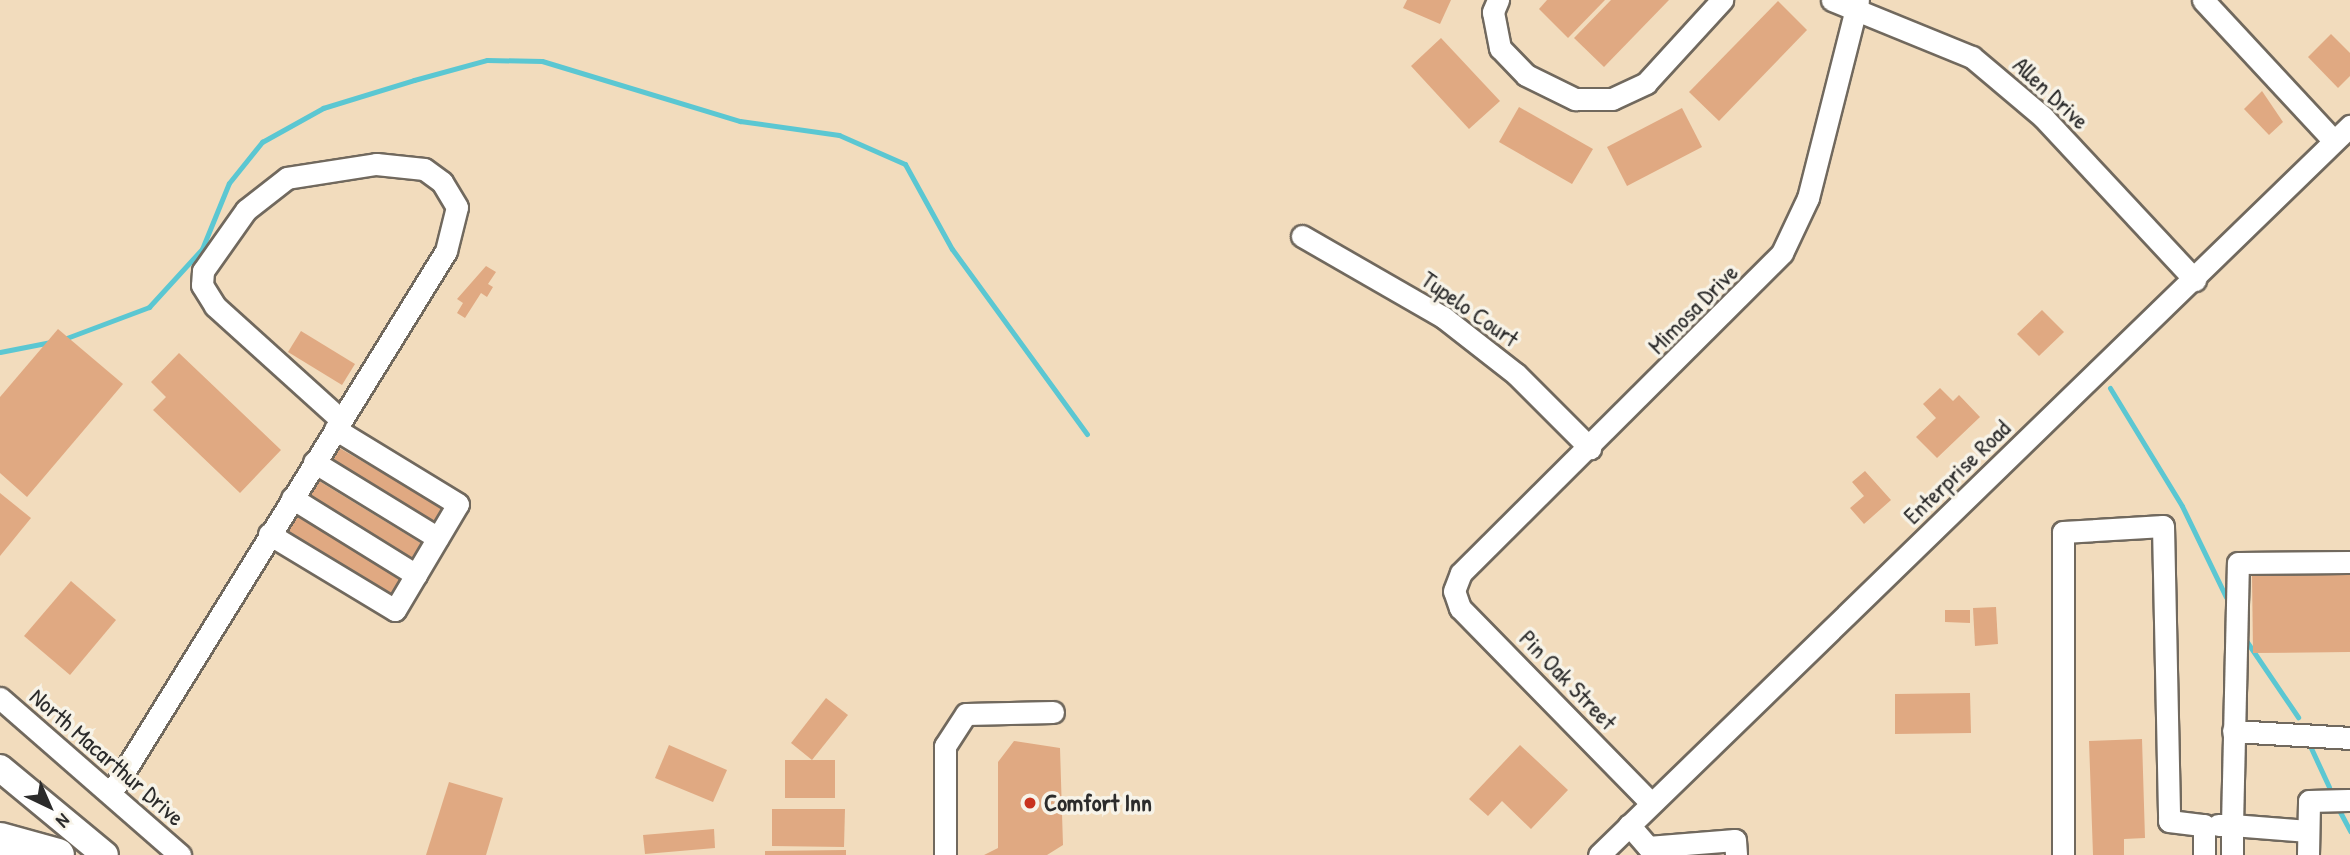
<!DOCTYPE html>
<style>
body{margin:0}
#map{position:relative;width:2350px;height:855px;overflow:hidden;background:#f2dcbd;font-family:"Patrick Hand",sans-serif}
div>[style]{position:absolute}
.stream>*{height:5px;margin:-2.5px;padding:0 2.5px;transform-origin:2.5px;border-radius:2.5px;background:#5bc7d2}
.building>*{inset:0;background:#e0a982}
.roads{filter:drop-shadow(2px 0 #71695e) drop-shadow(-2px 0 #71695e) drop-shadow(0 2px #71695e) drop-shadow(0 -2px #71695e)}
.minor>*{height:21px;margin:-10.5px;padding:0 10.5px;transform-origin:10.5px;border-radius:10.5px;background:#fff}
.major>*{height:26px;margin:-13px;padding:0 13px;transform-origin:13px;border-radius:13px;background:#fff}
.highway>*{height:32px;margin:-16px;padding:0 16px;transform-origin:16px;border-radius:16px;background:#fff}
.dots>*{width:19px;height:19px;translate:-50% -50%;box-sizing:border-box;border:4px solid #f7f3e8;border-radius:50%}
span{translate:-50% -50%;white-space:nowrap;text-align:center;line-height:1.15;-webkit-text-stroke:7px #f7f3e8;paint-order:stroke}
.street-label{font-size:24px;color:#2b2b2b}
.poi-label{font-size:24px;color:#2b2b2b;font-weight:700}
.left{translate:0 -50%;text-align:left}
.north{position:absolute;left:14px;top:771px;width:70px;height:70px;-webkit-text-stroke:5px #f7f3e8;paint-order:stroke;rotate:136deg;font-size:19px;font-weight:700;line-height:28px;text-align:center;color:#2b2b2b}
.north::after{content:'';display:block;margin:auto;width:24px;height:32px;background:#2b2b2b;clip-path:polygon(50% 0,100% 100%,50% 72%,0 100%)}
</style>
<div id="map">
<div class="stream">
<i style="left:64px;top:339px;width:91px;rotate:-20.6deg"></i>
<i style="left:149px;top:307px;width:79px;rotate:-47.6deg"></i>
<i style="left:202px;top:249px;width:71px;rotate:-67.8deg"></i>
<i style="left:229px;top:183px;width:53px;rotate:-51.2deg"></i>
<i style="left:262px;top:142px;width:70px;rotate:-29.1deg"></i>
<i style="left:323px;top:108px;width:95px;rotate:-17.1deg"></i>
<i style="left:414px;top:80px;width:76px;rotate:-15.3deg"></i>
<i style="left:487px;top:60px;width:55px;rotate:1deg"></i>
<i style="left:542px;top:61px;width:207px;rotate:16.9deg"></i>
<i style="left:740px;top:121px;width:100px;rotate:8deg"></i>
<i style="left:839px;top:135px;width:72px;rotate:23.7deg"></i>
<i style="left:905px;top:164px;width:97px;rotate:61.1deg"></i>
<i style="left:952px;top:249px;width:229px;rotate:53.9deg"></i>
<i style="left:0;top:352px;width:52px;rotate:-11.1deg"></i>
<i style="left:2110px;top:388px;width:138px;rotate:58.6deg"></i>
<i style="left:2182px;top:506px;width:101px;rotate:64.2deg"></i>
<i style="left:2247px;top:642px;width:91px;rotate:55.8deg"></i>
<i style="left:2311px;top:748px;width:43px;rotate:65.2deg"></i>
<i style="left:2339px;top:810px;width:24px;rotate:62deg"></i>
</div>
<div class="building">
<i style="clip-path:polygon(1407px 0,1451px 0,1440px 24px,1403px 8px)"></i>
<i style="clip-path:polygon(1547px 0,1605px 0,1568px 38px,1539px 9px)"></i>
<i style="clip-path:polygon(1611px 0,1669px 0,1604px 67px,1574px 38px)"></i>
<i style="clip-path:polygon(1778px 1px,1807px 30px,1719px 121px,1689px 92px)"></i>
<i style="clip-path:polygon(2331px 34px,2350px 53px,2350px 76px,2338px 88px,2308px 57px)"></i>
<i style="clip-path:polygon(1441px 38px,1500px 101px,1469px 129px,1411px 66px)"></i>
<i style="clip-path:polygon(2262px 91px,2283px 122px,2269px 135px,2244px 109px)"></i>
<i style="clip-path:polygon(1519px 107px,1593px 149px,1572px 184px,1499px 142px)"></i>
<i style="clip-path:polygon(1682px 108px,1702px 147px,1627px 186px,1607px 147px)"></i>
<i style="clip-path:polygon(486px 266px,496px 272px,488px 284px,493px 287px,487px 297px,481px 293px,465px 318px,457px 313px,463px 303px,457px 299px)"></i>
<i style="clip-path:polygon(2042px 310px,2064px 332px,2039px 356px,2017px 334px)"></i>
<i style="clip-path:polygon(58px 329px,123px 384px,27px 497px,0 473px,0 397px)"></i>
<i style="clip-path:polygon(301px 331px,355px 364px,342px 385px,288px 352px)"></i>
<i style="clip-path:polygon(179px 353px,281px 450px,240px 493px,153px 410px,166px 397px,151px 382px)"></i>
<i style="clip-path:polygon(1940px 388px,1953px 401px,1959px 395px,1980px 417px,1937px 458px,1916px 437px,1936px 418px,1923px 404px)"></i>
<i style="clip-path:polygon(334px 445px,445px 509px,432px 530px,322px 466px)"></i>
<i style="clip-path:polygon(1865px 471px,1891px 500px,1864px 524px,1850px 508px,1864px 496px,1852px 482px)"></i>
<i style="clip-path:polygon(314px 478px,424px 545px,411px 565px,301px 499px)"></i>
<i style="clip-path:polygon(0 493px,31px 518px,0 556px)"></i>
<i style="clip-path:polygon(293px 513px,402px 578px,389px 600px,280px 536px)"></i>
<i style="clip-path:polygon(2350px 574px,2350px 652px,2253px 653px,2252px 575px)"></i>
<i style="clip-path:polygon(71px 581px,116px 620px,70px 675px,24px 636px)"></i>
<i style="clip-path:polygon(1996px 607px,1998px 644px,1975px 646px,1973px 608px)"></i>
<i style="clip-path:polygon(1945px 610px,1970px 610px,1970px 623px,1945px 622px)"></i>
<i style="clip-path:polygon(1970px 693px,1971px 733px,1895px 734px,1895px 694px)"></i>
<i style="clip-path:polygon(826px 698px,848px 715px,812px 760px,791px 743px)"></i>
<i style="clip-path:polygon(2142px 739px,2145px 838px,2124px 839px,2124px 855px,2093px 855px,2089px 741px)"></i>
<i style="clip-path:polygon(1014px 741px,1060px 748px,1063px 845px,1047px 855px,984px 855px,998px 848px,998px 762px)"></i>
<i style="clip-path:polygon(669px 745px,727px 770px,713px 802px,655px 778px)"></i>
<i style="clip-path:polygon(1520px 745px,1568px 790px,1531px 829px,1502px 801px,1488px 816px,1469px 799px)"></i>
<i style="clip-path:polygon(785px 760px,835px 760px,835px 798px,785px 798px)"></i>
<i style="clip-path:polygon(449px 782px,503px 798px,486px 855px,426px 855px)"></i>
<i style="clip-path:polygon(772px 809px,845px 809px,844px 847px,772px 846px)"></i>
<i style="clip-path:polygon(714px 829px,715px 848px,645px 854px,643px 835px)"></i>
<i style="clip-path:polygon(846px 850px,846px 855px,765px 855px,765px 851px)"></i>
</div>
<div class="roads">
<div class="minor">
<i style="left:1498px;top:0;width:13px;rotate:113deg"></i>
<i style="left:1493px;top:12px;width:37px;rotate:79deg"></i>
<i style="left:1500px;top:48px;width:37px;rotate:46deg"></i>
<i style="left:1526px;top:75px;width:55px;rotate:26.1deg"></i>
<i style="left:1575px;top:99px;width:37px"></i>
<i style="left:1612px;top:99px;width:38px;rotate:-25deg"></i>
<i style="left:1646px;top:83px;width:113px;rotate:-47.5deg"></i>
<i style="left:1832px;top:0;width:151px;rotate:22.2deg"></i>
<i style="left:1972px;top:57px;width:93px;rotate:40.2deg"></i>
<i style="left:2043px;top:117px;width:223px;rotate:47deg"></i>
<i style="left:2203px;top:0;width:192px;rotate:47.1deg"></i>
<i style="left:1302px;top:236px;width:163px;rotate:29.9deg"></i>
<i style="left:1443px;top:317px;width:93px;rotate:38deg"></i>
<i style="left:1516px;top:374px;width:105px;rotate:45deg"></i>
<i style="left:314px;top:462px;width:145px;rotate:31.5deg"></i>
<i style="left:292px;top:498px;width:146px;rotate:31.8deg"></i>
<i style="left:269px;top:534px;width:147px;rotate:31.1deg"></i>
<i style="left:395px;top:610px;width:123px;rotate:-59.3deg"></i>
<i style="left:458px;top:504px;width:144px;rotate:-148.6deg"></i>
<i style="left:0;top:698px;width:239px;rotate:41.1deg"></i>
<i style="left:2233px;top:731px;width:117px;rotate:3.4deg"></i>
<i style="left:111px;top:793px;width:637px;rotate:-58.28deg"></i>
<i style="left:446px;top:251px;width:45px;rotate:-76deg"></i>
<i style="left:457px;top:207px;width:29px;rotate:-121deg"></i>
<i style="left:442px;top:182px;width:22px;rotate:-144deg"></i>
<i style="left:424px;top:169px;width:48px;rotate:-174.1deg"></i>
<i style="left:376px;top:164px;width:90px;rotate:171.1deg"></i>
<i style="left:287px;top:178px;width:52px;rotate:142deg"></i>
<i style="left:246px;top:210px;width:75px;rotate:125.2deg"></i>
<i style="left:203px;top:271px;width:14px;rotate:94deg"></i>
<i style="left:202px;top:285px;width:25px;rotate:58deg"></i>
<i style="left:215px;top:306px;width:170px;rotate:42.1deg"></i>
<i style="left:1651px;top:803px;width:273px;rotate:-134.4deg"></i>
<i style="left:1460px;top:608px;width:18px;rotate:-109deg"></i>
<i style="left:1454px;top:591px;width:19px;rotate:-69deg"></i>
<i style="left:1461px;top:573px;width:453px;rotate:-44.9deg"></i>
<i style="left:1782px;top:253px;width:61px;rotate:-64.7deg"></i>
<i style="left:1808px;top:198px;width:204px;rotate:-75.8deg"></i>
<i style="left:1629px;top:825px;width:29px;rotate:49deg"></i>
<i style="left:1648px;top:847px;width:87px;rotate:-4.6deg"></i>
<i style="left:1735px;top:840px;width:15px;rotate:86deg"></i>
<i style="left:2218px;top:825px;width:14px"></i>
<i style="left:2232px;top:825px;width:30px;rotate:90deg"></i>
<i style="left:2308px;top:831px;width:76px;rotate:-175.5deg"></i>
<i style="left:2232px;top:825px;width:262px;rotate:-88.7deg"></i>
<i style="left:2238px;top:563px;width:112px;rotate:-0.5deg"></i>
<i style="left:945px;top:855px;width:109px;rotate:-90deg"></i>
<i style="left:945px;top:746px;width:38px;rotate:-57deg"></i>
<i style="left:966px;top:714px;width:87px;rotate:-1.3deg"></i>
<i style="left:1599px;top:855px;width:1047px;rotate:-44.15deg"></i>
<i style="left:2063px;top:855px;width:323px;rotate:-90deg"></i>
<i style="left:2063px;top:532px;width:100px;rotate:-3.4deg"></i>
<i style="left:2163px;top:526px;width:295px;rotate:88.8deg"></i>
<i style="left:2169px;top:821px;width:35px;rotate:7deg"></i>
<i style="left:2204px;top:825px;width:30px;rotate:90deg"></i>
<i style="left:2308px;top:855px;width:54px;rotate:-88.9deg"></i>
<i style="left:2309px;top:801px;width:41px;rotate:-1.4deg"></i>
</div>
<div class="major">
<i style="left:0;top:768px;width:136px;rotate:39.6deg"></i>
</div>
<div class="highway">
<i style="left:0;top:839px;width:60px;rotate:15.4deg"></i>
</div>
</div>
<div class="dots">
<i style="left:1030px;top:803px;background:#c8321e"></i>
</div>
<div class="street-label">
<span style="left:2051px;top:93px;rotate:43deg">Allen Drive</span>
<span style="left:1470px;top:309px;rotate:35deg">Tupelo Court</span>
<span style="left:1693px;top:309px;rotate:-45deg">Mimosa Drive</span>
<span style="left:1957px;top:472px;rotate:-44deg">Enterprise Road</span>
<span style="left:1568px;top:680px;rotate:46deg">Pin Oak Street</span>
<span style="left:107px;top:757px;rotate:41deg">North Macarthur Drive</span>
</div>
<div class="poi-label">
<span class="left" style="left:1044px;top:803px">Comfort Inn</span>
</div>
<div class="north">N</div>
</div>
